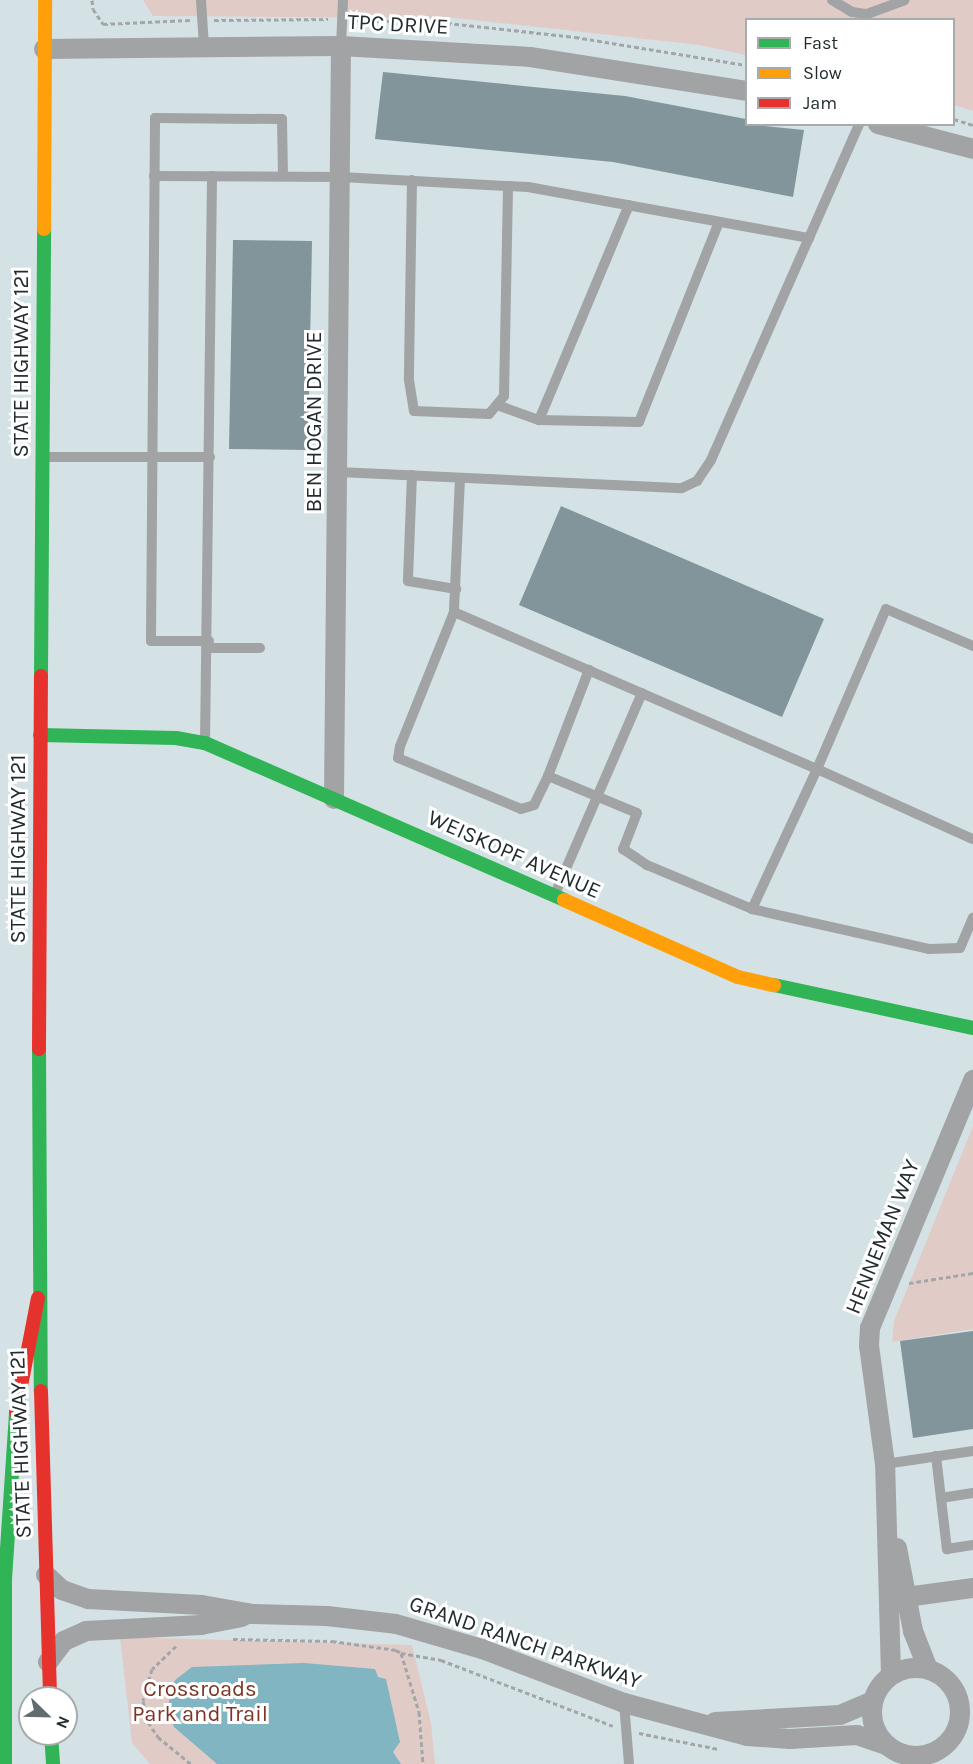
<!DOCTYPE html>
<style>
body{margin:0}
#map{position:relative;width:973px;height:1764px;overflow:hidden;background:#d4e2e6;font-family:Karla,sans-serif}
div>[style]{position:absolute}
.green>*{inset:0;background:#e1cbc6}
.water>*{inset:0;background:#80b5c1}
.building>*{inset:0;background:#81959a}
.path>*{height:3px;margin-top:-1.5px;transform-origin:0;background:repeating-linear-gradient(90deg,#a3a6a8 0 4.5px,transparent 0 7.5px)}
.lane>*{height:10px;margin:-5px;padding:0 5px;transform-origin:5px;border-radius:5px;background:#a2a3a4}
.street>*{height:20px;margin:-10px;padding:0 10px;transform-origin:10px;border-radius:10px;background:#a2a3a4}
.street>.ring{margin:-10px;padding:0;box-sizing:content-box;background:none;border:20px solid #a2a3a4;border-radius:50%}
.fast>*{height:14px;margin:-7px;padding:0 7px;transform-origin:7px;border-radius:7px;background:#30b455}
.slow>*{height:14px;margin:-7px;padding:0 7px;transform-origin:7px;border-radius:7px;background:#ff9f0a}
.jam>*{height:14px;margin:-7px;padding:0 7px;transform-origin:7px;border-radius:7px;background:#e5322d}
span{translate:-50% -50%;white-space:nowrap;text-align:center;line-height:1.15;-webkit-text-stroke:6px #fff;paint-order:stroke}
.street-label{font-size:22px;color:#232d2f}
.park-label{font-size:22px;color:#7c3524}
.legend{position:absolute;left:745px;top:18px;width:210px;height:108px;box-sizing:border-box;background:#fff;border:2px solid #a7abac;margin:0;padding:8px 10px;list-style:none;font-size:18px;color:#232d2f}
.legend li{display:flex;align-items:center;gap:12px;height:30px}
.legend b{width:30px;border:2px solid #a7abac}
.north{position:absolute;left:18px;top:1686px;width:60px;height:60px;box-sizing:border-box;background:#fff;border:2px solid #a7abac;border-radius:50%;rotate:113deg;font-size:16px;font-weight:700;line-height:24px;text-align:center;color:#232d2f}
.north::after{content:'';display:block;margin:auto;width:21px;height:27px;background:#616c6f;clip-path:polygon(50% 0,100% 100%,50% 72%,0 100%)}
</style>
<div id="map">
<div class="green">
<i style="clip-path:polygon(143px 0,973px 0,973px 111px,954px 105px,954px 20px,746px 20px,746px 55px,699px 45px,455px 18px,153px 16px)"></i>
<i style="clip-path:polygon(973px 1126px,973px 1329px,892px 1342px,894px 1321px)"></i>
<i style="clip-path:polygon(120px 1637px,412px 1645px,431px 1723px,435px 1764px,150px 1764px,132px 1743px)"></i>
</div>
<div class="water">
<i style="clip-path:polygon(304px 1663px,375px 1669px,378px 1677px,386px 1679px,400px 1742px,393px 1752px,401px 1764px,217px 1764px,174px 1727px,168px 1712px,170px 1691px,175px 1680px,192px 1667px)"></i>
</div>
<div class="building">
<i style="clip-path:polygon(383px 72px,625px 96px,746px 119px,746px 124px,804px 130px,793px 197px,613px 162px,375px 139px)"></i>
<i style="clip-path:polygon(233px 240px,312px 241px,308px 450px,229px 449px)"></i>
<i style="clip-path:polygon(561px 506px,824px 619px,782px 717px,519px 605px)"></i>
<i style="clip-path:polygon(973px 1331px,973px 1429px,913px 1438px,900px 1341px)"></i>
</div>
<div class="path">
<i style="left:92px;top:0;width:9px;rotate:84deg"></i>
<i style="left:93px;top:9px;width:18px;rotate:56deg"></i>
<i style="left:103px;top:24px;width:87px;rotate:-2.6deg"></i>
<i style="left:214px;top:20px;width:114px;rotate:-0.5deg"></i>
<i style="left:355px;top:20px;width:92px;rotate:1.9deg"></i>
<i style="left:447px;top:23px;width:129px;rotate:6.2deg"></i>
<i style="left:575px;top:37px;width:173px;rotate:9.3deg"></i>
<i style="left:954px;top:119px;width:20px;rotate:18deg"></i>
<i style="left:909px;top:1283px;width:65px;rotate:-8.9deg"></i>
<i style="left:233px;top:1639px;width:99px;rotate:1.2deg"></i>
<i style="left:332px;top:1641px;width:65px;rotate:8deg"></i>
<i style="left:396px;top:1650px;width:6px;rotate:31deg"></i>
<i style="left:401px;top:1653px;width:62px;rotate:73deg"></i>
<i style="left:419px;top:1712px;width:52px;rotate:85.6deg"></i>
<i style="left:176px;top:1646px;width:33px;rotate:136deg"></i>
<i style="left:152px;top:1669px;width:33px;rotate:106deg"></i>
<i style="left:143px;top:1701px;width:22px;rotate:77deg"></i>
<i style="left:148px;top:1722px;width:18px;rotate:56deg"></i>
<i style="left:158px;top:1737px;width:43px;rotate:39.3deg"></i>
<i style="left:401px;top:1653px;width:41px;rotate:9.9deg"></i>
<i style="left:441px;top:1660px;width:184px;rotate:21deg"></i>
<i style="left:639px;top:1733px;width:81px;rotate:11.4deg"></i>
</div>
<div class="lane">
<i style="left:201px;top:0;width:47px;rotate:86.3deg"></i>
<i style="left:832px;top:0;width:23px;rotate:31deg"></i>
<i style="left:852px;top:12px;width:15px;rotate:8deg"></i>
<i style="left:867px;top:14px;width:40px;rotate:-20.2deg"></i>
<i style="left:341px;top:46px;width:46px;rotate:-87.5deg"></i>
<i style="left:154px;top:176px;width:187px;rotate:0.3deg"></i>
<i style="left:341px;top:177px;width:187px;rotate:3.1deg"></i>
<i style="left:528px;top:187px;width:286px;rotate:10.3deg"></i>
<i style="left:412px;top:180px;width:200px;rotate:90.9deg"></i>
<i style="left:409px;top:380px;width:31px;rotate:81deg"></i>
<i style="left:414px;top:411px;width:75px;rotate:2.3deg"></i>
<i style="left:489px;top:414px;width:23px;rotate:-50deg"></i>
<i style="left:504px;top:396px;width:210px;rotate:-88.9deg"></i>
<i style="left:497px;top:405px;width:45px;rotate:19.7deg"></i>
<i style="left:539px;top:420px;width:100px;rotate:1.1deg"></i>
<i style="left:639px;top:422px;width:215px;rotate:-68.2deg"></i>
<i style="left:539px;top:420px;width:233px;rotate:-67.3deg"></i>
<i style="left:43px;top:457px;width:167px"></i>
<i style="left:339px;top:472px;width:343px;rotate:2.7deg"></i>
<i style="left:682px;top:488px;width:17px;rotate:-25deg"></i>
<i style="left:697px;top:481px;width:25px;rotate:-56deg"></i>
<i style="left:711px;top:460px;width:367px;rotate:-66.2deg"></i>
<i style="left:412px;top:475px;width:106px;rotate:92.2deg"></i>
<i style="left:408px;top:581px;width:49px;rotate:9.5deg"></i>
<i style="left:460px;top:478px;width:134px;rotate:92.6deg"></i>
<i style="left:454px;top:612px;width:395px;rotate:23.4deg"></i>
<i style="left:817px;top:769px;width:174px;rotate:-66.7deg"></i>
<i style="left:886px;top:609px;width:95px;rotate:23deg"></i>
<i style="left:454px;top:612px;width:144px;rotate:111.9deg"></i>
<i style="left:400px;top:746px;width:12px;rotate:99deg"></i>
<i style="left:398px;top:758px;width:133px;rotate:22.5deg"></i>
<i style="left:521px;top:809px;width:14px;rotate:-17deg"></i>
<i style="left:534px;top:805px;width:32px;rotate:-64deg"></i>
<i style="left:548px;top:776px;width:96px;rotate:22.6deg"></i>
<i style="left:637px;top:813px;width:39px;rotate:111deg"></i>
<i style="left:623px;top:849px;width:29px;rotate:34deg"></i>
<i style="left:647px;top:865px;width:114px;rotate:22.7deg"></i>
<i style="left:752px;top:909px;width:181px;rotate:12.7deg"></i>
<i style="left:929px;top:949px;width:31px;rotate:-2deg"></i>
<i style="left:960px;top:948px;width:33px;rotate:-67deg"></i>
<i style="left:209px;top:641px;width:58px;rotate:180deg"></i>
<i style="left:151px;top:641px;width:523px;rotate:-89.56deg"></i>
<i style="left:155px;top:118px;width:127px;rotate:0.5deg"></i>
<i style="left:282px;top:119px;width:57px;rotate:89deg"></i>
<i style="left:208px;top:648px;width:52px"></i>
<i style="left:205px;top:743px;width:567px;rotate:-89.29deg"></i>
<i style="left:548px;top:776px;width:114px;rotate:-68.9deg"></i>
<i style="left:555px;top:894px;width:219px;rotate:-66.6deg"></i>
<i style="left:752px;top:909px;width:154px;rotate:-65.1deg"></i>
<i style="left:817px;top:769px;width:171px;rotate:24.2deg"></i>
<i style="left:936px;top:1456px;width:94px;rotate:83.3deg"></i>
<i style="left:947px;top:1549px;width:26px;rotate:-9deg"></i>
<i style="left:885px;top:1464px;width:89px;rotate:-8.4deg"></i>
<i style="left:941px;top:1498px;width:32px;rotate:-9deg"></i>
<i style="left:624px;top:1703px;width:61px;rotate:85.3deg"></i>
</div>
<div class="street">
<i style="left:44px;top:49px;width:297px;rotate:-0.6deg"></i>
<i style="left:341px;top:46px;width:189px;rotate:3.3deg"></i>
<i style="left:530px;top:57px;width:219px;rotate:8.9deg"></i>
<i style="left:878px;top:124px;width:98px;rotate:14.7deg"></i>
<i style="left:334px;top:799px;width:753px;rotate:-89.47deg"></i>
<i style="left:897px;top:1548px;width:85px;rotate:79.1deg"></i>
<i style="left:913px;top:1631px;width:41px;rotate:68.5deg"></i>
<i style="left:46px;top:1575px;width:22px;rotate:43deg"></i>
<i style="left:62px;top:1590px;width:28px;rotate:19deg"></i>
<i style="left:88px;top:1599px;width:114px;rotate:3deg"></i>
<i style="left:202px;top:1605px;width:52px;rotate:10deg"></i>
<i style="left:253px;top:1614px;width:74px;rotate:1.5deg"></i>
<i style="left:327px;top:1616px;width:69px;rotate:6.6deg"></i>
<i style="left:396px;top:1624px;width:90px;rotate:16.2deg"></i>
<i style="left:482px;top:1649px;width:152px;rotate:20.8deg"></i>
<i style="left:624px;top:1703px;width:127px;rotate:15deg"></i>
<i style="left:747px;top:1736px;width:43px;rotate:4deg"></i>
<i style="left:790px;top:1739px;width:67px;rotate:-3.4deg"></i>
<i style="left:857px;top:1735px;width:31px;rotate:19deg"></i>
<i style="left:906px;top:1597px;width:68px;rotate:-7.7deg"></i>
<i style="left:48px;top:1662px;width:26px;rotate:-53deg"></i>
<i style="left:64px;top:1641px;width:24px;rotate:-24deg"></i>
<i style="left:86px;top:1631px;width:115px;rotate:-3deg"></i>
<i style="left:201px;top:1625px;width:42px;rotate:-11deg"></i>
<i class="ring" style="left:872px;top:1668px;width:68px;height:68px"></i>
<i style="left:891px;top:1675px;width:211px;rotate:-91.6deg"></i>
<i style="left:885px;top:1464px;width:119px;rotate:-97.7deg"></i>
<i style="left:869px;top:1346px;width:18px;rotate:-87deg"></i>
<i style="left:870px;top:1328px;width:269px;rotate:-67.4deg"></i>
<i style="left:715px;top:1722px;width:125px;rotate:-3.2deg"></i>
<i style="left:840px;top:1715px;width:36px;rotate:-23deg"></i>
</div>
<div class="fast">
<i style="left:41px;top:676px;width:447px;rotate:-89.6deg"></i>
<i style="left:40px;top:735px;width:136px;rotate:1.3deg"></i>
<i style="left:176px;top:738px;width:29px;rotate:10deg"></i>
<i style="left:205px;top:743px;width:392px;rotate:23.6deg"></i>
<i style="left:774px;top:985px;width:204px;rotate:12.2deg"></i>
<i style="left:39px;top:1049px;width:342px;rotate:89.7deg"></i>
<i style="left:51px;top:1734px;width:30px;rotate:86deg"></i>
<i style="left:5px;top:1764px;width:185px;rotate:-90deg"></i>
<i style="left:5px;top:1579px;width:167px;rotate:-86.2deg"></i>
</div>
<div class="slow">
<i style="left:44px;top:229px;width:229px;rotate:-89.7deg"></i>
<i style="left:564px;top:900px;width:190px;rotate:23.9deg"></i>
<i style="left:738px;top:977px;width:37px;rotate:13deg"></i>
</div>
<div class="jam">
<i style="left:39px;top:1049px;width:373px;rotate:-89.7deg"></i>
<i style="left:41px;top:1391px;width:307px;rotate:88.3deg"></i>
<i style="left:16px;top:1412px;width:116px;rotate:-79.1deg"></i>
</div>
<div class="street-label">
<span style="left:398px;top:25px;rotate:3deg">TPC DRIVE</span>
<span style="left:22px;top:363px;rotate:-90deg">STATE HIGHWAY 121</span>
<span style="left:315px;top:422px;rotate:-90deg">BEN HOGAN DRIVE</span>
<span style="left:19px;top:849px;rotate:-90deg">STATE HIGHWAY 121</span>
<span style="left:514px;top:855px;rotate:24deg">WEISKOPF AVENUE</span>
<span style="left:883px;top:1237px;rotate:-68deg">HENNEMAN WAY</span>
<span style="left:21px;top:1444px;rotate:-92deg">STATE HIGHWAY 121</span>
<span style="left:525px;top:1643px;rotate:19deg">GRAND RANCH PARKWAY</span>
</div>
<div class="park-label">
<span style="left:200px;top:1702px">Crossroads<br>Park and Trail</span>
</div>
<ul class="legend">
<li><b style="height:8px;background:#30b455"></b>Fast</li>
<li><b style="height:8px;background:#ff9f0a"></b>Slow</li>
<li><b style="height:8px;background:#e5322d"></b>Jam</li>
</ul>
<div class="north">N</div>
</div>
